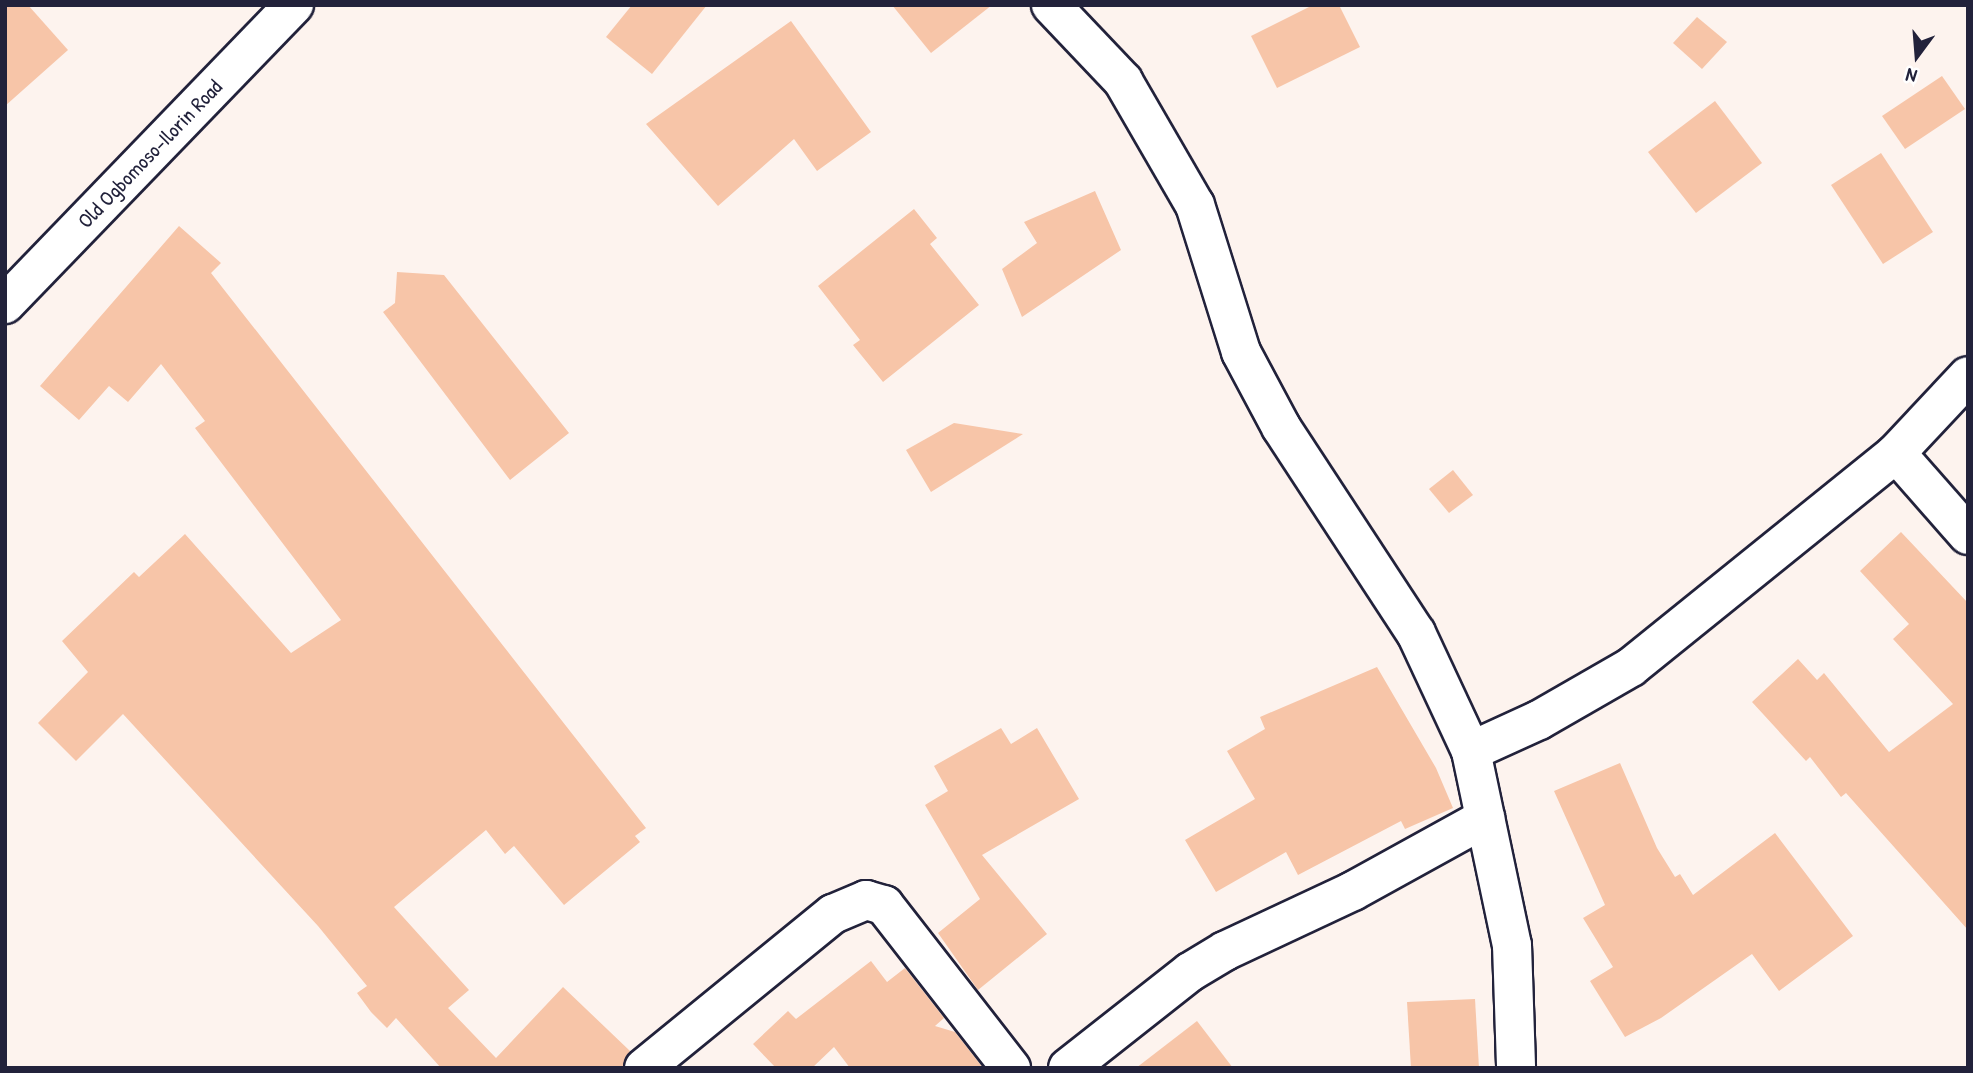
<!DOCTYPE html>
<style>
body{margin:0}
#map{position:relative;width:1973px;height:1073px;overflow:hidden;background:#fdf3ee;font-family:"Patrick Hand",sans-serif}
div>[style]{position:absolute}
.building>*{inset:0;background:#f7c5a8}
.roads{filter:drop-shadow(2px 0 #22223b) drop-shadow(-2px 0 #22223b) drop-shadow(0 2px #22223b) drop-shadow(0 -2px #22223b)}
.minor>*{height:38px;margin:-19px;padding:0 19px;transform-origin:19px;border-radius:19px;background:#fff}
.highway>*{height:38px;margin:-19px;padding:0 19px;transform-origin:19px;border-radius:19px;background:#fff}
span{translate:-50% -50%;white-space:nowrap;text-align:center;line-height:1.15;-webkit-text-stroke:5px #fff;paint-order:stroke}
.street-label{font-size:21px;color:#22223b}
.frame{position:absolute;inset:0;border:7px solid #22223b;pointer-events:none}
.north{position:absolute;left:1882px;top:21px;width:70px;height:70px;-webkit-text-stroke:5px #fff;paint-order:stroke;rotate:196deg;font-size:19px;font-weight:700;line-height:28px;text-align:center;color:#22223b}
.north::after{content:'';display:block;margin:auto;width:24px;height:32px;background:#22223b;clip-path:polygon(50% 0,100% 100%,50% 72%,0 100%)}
</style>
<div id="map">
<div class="building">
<i style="clip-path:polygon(5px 5px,28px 5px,68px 50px,5px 106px)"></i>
<i style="clip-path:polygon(632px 5px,707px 5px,652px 74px,606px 37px)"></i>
<i style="clip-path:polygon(892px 5px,992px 5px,931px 53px)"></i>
<i style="clip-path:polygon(1313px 5px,1339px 5px,1360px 47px,1277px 88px,1251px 36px)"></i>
<i style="clip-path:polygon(1697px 17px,1727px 42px,1702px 69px,1673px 43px)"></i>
<i style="clip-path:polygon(791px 21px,871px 132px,817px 171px,794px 139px,718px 206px,646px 124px)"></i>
<i style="clip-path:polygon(1942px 76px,1965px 109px,1905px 149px,1882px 116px)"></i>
<i style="clip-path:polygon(1715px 101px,1762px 163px,1696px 213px,1648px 152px)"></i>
<i style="clip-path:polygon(1881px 153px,1933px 232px,1883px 264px,1831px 185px)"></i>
<i style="clip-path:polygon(1095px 191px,1121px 250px,1022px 317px,1002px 269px,1037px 243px,1024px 222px)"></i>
<i style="clip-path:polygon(914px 209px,937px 238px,930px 244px,979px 305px,883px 382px,853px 345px,860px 340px,818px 286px)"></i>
<i style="clip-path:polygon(179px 226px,221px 263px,211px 273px,646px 828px,635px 836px,640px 842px,564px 905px,514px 846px,505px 854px,486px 830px,394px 907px,469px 990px,448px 1008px,496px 1058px,563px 987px,630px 1051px,623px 1068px,441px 1068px,396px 1018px,387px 1028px,371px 1012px,357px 993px,367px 986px,318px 926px,123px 714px,76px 761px,38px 723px,88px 672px,62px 641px,134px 572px,139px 577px,185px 534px,291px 653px,341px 620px,195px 428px,205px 421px,161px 364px,128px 402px,109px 386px,79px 420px,40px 386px)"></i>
<i style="clip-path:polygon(397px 272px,444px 275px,569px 433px,510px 480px,383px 312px,395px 303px)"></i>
<i style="clip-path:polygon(954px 423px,1023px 434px,931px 492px,906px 450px)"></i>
<i style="clip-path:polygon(1453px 470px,1473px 495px,1449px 513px,1429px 489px)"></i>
<i style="clip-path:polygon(1901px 532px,1968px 603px,1968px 930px,1846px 793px,1841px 797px,1810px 757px,1806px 761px,1752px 702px,1798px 659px,1817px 680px,1824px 673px,1889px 752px,1953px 704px,1893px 639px,1909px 624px,1860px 571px)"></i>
<i style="clip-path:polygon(1377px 667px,1436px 768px,1453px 808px,1405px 829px,1401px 821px,1298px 875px,1286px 852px,1216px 892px,1185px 840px,1255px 799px,1227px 751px,1265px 729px,1260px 717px)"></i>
<i style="clip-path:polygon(1001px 728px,1011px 744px,1037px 728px,1079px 799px,982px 855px,1047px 934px,978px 990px,938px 933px,980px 899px,925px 805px,948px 791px,934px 766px)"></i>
<i style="clip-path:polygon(1620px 763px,1657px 848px,1675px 877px,1680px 874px,1693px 895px,1775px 833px,1853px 936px,1779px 991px,1752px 954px,1661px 1018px,1625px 1037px,1590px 981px,1613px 967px,1583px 918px,1605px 905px,1554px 791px)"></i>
<i style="clip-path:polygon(871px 961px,887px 982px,905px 968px,944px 1018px,935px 1026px,955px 1032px,983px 1068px,850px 1068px,834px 1047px,812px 1068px,776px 1068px,753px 1044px,788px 1011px,796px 1019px)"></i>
<i style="clip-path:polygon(1475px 999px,1479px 1068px,1411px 1068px,1407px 1002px)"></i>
<i style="clip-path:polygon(1197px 1021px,1233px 1068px,1136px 1068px)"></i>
</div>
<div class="roads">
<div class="minor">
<i style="left:1051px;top:5px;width:105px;rotate:46.5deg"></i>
<i style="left:1123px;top:81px;width:143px;rotate:59.9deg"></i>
<i style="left:1195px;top:205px;width:154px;rotate:72.6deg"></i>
<i style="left:1241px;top:352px;width:85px;rotate:61.9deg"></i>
<i style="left:1281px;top:427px;width:246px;rotate:56.8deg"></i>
<i style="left:1416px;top:633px;width:130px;rotate:65deg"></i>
<i style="left:1471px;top:751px;width:198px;rotate:78.1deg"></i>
<i style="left:1512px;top:945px;width:123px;rotate:88.1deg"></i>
<i style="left:1896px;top:453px;width:109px;rotate:48.7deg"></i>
<i style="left:1471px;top:751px;width:75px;rotate:-24.5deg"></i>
<i style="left:1539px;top:720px;width:106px;rotate:-29.9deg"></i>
<i style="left:1631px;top:667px;width:341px;rotate:-38.9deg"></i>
<i style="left:1896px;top:453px;width:105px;rotate:-46.9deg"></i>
<i style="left:644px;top:1068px;width:244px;rotate:-39.2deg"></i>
<i style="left:833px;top:914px;width:36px;rotate:-23deg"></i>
<i style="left:866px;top:900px;width:19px;rotate:16deg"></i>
<i style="left:884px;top:905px;width:207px;rotate:52.1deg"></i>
<i style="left:1068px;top:1068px;width:155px;rotate:-38.2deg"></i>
<i style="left:1190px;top:972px;width:41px;rotate:-31deg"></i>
<i style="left:1225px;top:951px;width:141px;rotate:-25.1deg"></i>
<i style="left:1353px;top:891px;width:151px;rotate:-28.9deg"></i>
</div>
<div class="highway">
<i style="left:5px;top:304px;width:416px;rotate:-46deg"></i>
</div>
</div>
<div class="street-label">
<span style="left:150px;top:154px;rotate:-46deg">Old Ogbomoso-Ilorin Road</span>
</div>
<div class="frame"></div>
<div class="north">N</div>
</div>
